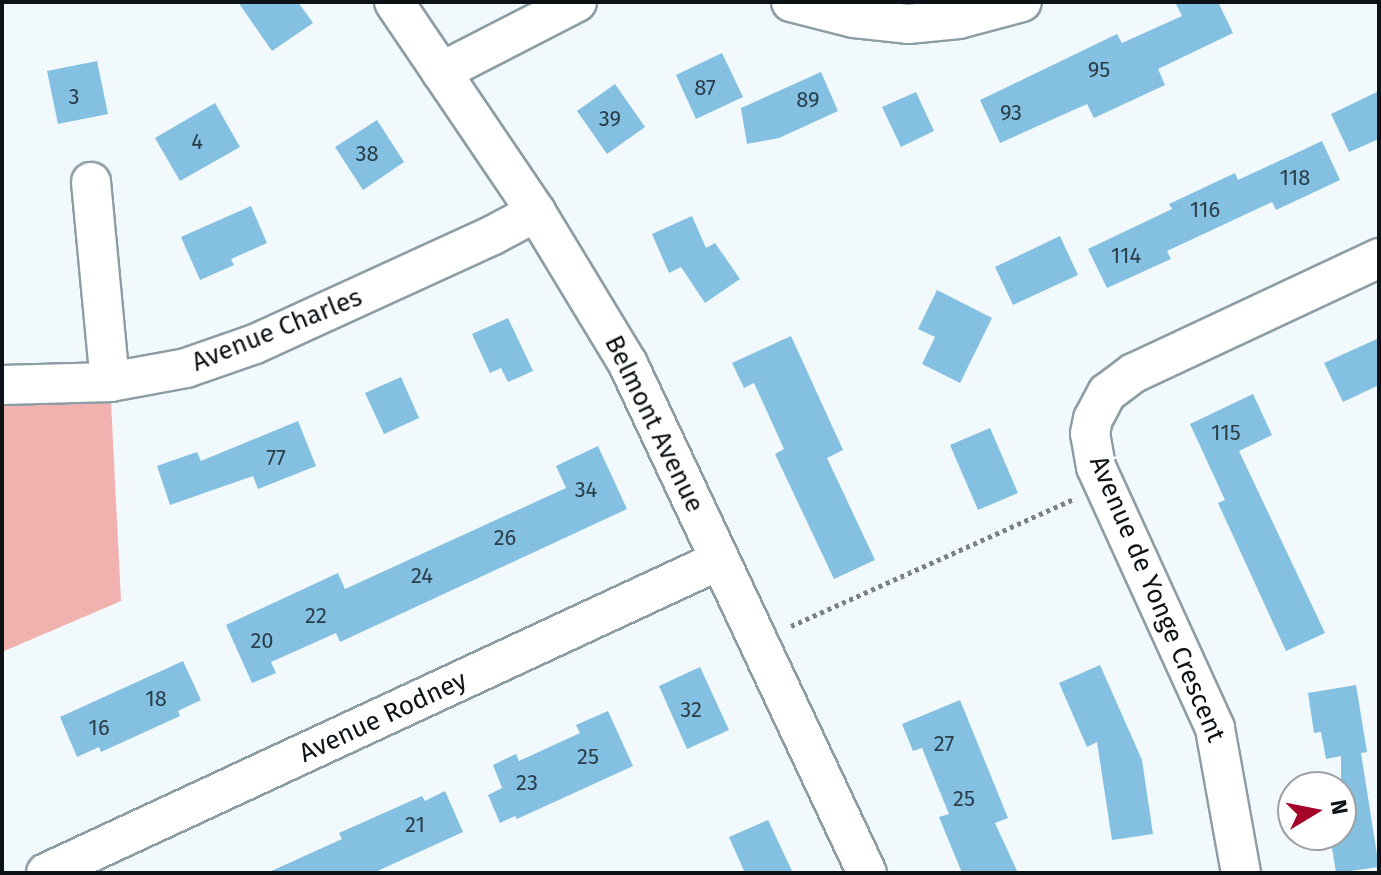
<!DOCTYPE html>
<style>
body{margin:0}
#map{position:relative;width:1381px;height:875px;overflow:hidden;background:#f1f9fd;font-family:"Fira Sans",sans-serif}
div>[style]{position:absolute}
.green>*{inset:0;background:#f1b1af}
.building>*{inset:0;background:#84c0e1}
.path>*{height:5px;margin-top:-2.5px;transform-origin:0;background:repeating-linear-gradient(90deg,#7a8185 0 4px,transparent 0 8px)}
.roads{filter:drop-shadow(2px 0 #8c9da6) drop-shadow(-2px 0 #8c9da6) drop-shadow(0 2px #8c9da6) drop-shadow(0 -2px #8c9da6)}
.street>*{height:38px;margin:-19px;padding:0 19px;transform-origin:19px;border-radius:19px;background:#fff}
span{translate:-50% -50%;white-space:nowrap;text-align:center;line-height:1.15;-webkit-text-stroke:7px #fff;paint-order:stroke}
.number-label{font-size:22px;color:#2a3e49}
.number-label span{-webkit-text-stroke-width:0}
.street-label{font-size:26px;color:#0c1216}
.frame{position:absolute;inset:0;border:4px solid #0c1216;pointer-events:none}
.north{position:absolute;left:1277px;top:771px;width:80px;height:80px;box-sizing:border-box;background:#fff;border:2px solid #9ea0a2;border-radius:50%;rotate:80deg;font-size:22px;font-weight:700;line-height:32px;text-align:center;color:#0c1216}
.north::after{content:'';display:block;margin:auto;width:28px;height:36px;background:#a30427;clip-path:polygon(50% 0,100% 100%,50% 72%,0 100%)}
</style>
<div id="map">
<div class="green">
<i style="clip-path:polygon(110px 382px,121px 601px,2px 652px,2px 385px)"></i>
</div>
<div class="building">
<i style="clip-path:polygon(238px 2px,298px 2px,313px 23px,272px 51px)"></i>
<i style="clip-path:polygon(1175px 2px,1218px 2px,1233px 33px,1158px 69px,1165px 85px,1094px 118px,1087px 104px,1000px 143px,980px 100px,1117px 34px,1122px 43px,1182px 16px)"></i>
<i style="clip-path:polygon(722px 53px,743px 97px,696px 119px,676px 75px)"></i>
<i style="clip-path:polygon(97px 61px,108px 114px,58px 124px,47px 71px)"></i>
<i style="clip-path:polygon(821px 72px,838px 111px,779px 138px,747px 144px,741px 108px)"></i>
<i style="clip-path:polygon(615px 84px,645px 127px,607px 154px,577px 111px)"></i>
<i style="clip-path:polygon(1379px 91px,1379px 139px,1349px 152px,1331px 114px)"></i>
<i style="clip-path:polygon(916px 92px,934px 131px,901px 147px,882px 107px)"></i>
<i style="clip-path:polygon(215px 103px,240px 147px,180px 181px,155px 138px)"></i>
<i style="clip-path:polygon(377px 120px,404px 162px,363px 190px,335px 147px)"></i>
<i style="clip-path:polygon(1322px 141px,1340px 180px,1276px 210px,1272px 202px,1167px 251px,1171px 259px,1107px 288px,1088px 249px,1172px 209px,1169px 204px,1235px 173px,1238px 180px)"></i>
<i style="clip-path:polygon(251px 206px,267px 243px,231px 259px,234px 265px,200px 280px,181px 237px)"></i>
<i style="clip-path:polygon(692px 216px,706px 248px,715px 243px,740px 279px,705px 303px,681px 267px,669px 273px,652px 234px)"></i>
<i style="clip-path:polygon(1060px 236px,1078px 275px,1013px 305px,995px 267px)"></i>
<i style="clip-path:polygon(937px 290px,992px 318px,960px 383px,922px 364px,935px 337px,918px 329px)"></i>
<i style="clip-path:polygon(508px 318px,533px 371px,508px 382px,501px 368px,490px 373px,472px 334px)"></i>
<i style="clip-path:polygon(791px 336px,843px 450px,827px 458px,875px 560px,834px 579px,775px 454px,784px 449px,754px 383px,744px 388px,732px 363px)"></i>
<i style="clip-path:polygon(1379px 338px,1379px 385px,1343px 402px,1324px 363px)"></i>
<i style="clip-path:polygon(401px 377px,419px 418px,384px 434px,365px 393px)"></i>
<i style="clip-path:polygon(1253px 394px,1272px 435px,1239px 451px,1325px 633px,1286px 651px,1218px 503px,1225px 500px,1190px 424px)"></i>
<i style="clip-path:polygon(298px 421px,316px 466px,258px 489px,253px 476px,170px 505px,157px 466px,197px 452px,201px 461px)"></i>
<i style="clip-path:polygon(990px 428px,1018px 493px,978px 510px,950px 445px)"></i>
<i style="clip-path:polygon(598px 446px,627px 509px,340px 642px,336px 633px,271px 662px,276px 673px,252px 683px,226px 625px,338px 573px,345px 589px,566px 488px,556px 466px)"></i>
<i style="clip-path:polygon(183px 661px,201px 700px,178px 711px,180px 716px,101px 752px,99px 747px,77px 757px,60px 717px)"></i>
<i style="clip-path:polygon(1100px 665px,1142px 760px,1153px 834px,1112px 840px,1097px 742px,1087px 747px,1059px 683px)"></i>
<i style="clip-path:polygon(700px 667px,729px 730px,687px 749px,659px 686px)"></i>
<i style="clip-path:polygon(1356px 685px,1367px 752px,1361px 753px,1379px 867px,1336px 873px,1330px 835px,1341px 835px,1341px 756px,1326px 759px,1321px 732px,1314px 733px,1308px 693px)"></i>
<i style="clip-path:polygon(960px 700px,1008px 818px,995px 823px,1018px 873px,962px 873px,939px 817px,949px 814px,922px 748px,913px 751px,902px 724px)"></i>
<i style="clip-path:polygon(608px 711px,633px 766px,517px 819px,515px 816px,500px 823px,488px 795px,502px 788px,493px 765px,516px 754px,519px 761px,580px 733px,576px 725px)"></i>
<i style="clip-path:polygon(445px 791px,463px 832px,373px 873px,267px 873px,342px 839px,339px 833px,422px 796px,425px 801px)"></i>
<i style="clip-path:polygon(768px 820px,793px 873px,745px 873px,729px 837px)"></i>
</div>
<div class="path">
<i style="left:791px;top:626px;width:310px;rotate:-24.2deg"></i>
</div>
<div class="roads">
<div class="street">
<i style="left:394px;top:2px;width:254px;rotate:55.9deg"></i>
<i style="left:536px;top:212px;width:178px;rotate:58.8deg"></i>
<i style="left:628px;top:364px;width:562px;rotate:64.85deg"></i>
<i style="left:791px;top:2px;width:65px;rotate:14.3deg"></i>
<i style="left:854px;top:18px;width:54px;rotate:6.3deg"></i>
<i style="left:908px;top:24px;width:51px;rotate:-5.6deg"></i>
<i style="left:959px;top:19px;width:65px;rotate:-15.1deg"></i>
<i style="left:441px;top:72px;width:153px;rotate:-27.2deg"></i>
<i style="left:91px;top:182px;width:201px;rotate:84.6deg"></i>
<i style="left:2px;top:385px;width:108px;rotate:-1.6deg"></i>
<i style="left:110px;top:382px;width:77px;rotate:-10.4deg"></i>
<i style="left:186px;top:368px;width:73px;rotate:-19.2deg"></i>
<i style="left:255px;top:344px;width:262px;rotate:-24.6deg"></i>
<i style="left:493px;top:235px;width:49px;rotate:-28.1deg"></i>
<i style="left:46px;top:873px;width:743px;rotate:-24.91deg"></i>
<i style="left:1241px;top:873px;width:147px;rotate:-100.2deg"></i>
<i style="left:1215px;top:728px;width:287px;rotate:-114.5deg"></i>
<i style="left:1096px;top:467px;width:34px;rotate:-100deg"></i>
<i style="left:1090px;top:434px;width:15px;rotate:-79deg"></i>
<i style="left:1093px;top:419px;width:30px;rotate:-62deg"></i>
<i style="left:1107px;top:393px;width:34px;rotate:-37deg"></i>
<i style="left:1134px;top:373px;width:271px;rotate:-25.1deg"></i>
</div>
</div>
<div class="number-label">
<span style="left:1099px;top:70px">95</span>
<span style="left:705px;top:88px">87</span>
<span style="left:74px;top:97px">3</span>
<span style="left:808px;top:100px">89</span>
<span style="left:1011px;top:113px">93</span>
<span style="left:610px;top:119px">39</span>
<span style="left:197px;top:142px">4</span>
<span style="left:367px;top:154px">38</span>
<span style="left:1295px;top:178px">118</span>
<span style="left:1205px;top:210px">116</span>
<span style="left:1126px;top:256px">114</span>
<span style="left:1226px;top:433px">115</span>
<span style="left:276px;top:458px">77</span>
<span style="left:586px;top:490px">34</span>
<span style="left:505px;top:538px">26</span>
<span style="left:422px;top:576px">24</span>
<span style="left:316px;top:616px">22</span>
<span style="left:262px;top:641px">20</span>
<span style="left:156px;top:699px">18</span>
<span style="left:691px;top:710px">32</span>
<span style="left:99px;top:728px">16</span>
<span style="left:944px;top:744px">27</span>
<span style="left:588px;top:757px">25</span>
<span style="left:527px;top:783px">23</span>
<span style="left:964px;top:799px">25</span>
<span style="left:415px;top:825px">21</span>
</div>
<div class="street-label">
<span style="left:277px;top:330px;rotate:-22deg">Avenue Charles</span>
<span style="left:654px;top:424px;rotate:64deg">Belmont Avenue</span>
<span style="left:1157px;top:599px;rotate:67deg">Avenue de Yonge Crescent</span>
<span style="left:383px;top:717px;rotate:-25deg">Avenue Rodney</span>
</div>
<div class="frame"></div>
<div class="north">N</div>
</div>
